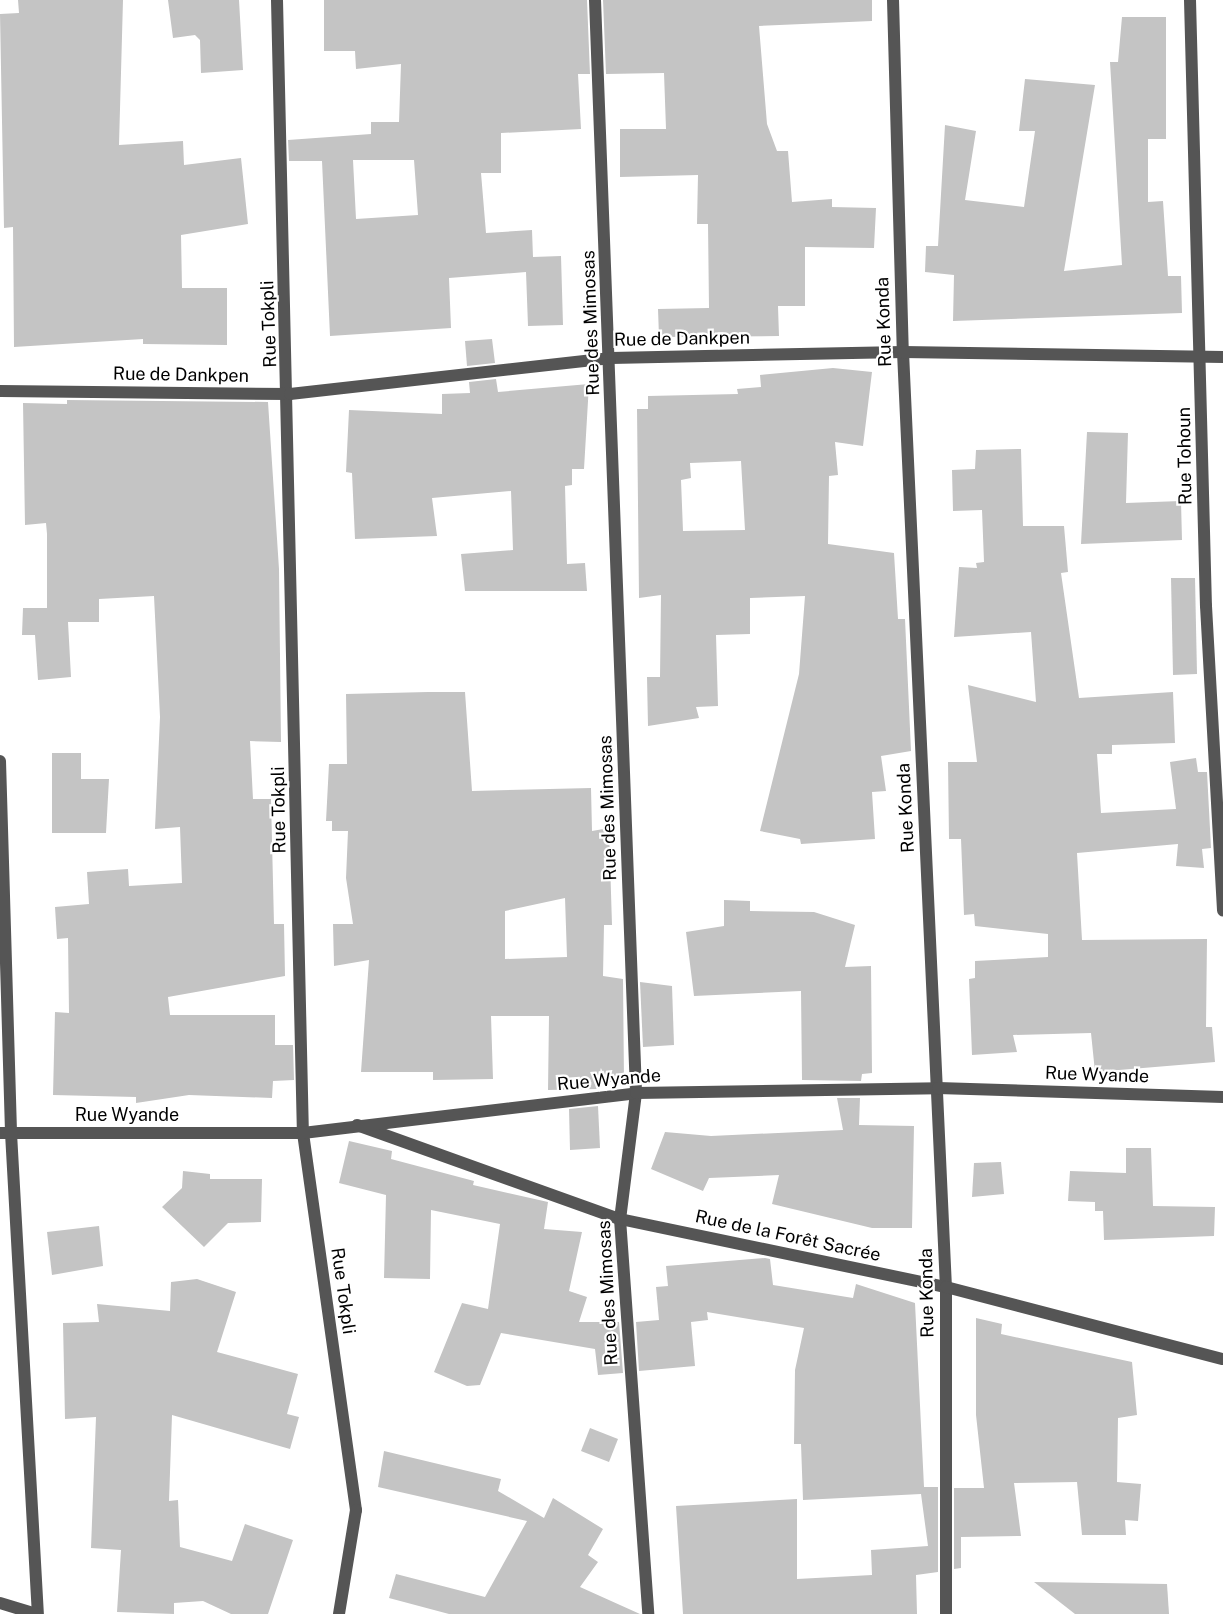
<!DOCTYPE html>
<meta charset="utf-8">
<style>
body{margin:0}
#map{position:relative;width:1223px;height:1614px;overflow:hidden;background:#fff;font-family:"Public Sans",sans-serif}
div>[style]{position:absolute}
.building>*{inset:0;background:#c4c4c4}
.minor>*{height:12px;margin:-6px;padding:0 6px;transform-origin:6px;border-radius:6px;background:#555}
span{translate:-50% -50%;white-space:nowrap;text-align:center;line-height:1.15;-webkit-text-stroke:4.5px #fff;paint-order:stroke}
.street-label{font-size:18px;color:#000}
</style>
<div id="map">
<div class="building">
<i style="clip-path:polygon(18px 0,123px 0,119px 145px,183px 141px,184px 165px,241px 158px,248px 224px,181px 235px,182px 288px,227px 288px,227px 345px,143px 344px,143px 339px,14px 347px,13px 227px,4px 228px,0 14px,19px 13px)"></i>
<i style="clip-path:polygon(168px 0,239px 0,243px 70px,201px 73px,200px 40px,195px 35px,173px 38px)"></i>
<i style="clip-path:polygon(evenodd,324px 0,587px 0,590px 74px,578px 74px,581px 129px,501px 133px,501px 173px,481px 173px,486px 233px,532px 230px,533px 257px,561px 256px,563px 325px,528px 326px,526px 272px,449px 278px,451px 328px,330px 336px,322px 161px,289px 161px,288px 140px,371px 134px,371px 122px,399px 122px,401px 64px,356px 69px,355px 51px,324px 51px,324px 0,353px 160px,414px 160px,418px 215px,356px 219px,353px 160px)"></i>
<i style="clip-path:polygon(603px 0,872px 0,872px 21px,759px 26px,767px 124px,777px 151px,788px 151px,792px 202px,832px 199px,832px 207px,876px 208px,874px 248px,805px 247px,805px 306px,778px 306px,779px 336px,659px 337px,658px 309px,709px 308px,708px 224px,697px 224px,698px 175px,620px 177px,620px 129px,666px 129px,664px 73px,606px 74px)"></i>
<i style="clip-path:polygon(1122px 17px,1166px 17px,1166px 139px,1148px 139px,1148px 202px,1163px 201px,1168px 276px,1181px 276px,1182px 313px,953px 321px,954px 275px,925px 272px,926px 246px,938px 246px,945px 125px,976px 131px,965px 200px,1024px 207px,1035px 131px,1019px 131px,1025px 79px,1095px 85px,1064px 271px,1122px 265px,1110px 62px,1118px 62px)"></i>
<i style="clip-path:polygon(492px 339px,495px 363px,467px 366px,465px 341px)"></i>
<i style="clip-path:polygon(evenodd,833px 368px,872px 372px,863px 446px,835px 442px,838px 475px,829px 476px,828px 544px,894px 553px,898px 619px,905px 619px,911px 751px,881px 756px,886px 791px,872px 792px,875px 839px,801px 844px,800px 839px,760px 831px,799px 674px,805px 596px,750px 598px,750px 634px,716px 635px,718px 706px,696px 707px,699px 718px,648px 726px,647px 677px,660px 677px,661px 595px,639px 598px,637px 409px,648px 409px,648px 396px,738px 394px,737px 389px,761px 387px,760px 375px,833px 368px,741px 461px,745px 530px,683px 531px,681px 480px,691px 478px,690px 463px,741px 461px)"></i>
<i style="clip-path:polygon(496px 379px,498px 392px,589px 384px,584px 469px,572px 469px,572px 485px,565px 486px,567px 564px,585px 563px,587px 591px,465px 591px,461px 554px,513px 550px,511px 491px,432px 498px,437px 536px,355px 539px,352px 473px,346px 472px,349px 410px,442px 414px,442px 394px,470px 393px,469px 382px)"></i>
<i style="clip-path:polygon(67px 400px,268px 402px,279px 569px,281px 742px,250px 741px,253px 799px,271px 799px,274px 924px,284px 924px,285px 976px,168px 997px,170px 1015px,275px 1015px,275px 1045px,293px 1045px,294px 1080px,273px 1081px,272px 1098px,189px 1095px,136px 1103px,136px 1097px,53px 1095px,55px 1012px,69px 1013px,68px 938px,57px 939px,55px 907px,89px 904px,87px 872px,128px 869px,129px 886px,182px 883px,180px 827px,155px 829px,160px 717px,154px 596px,99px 599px,99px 622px,68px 622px,71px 677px,38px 680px,35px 635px,22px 635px,23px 608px,47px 608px,47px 534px,46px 523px,25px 525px,23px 403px,67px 404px)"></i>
<i style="clip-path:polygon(1087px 432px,1128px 433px,1126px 503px,1181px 501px,1182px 540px,1081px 544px)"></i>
<i style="clip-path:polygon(1021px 449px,1023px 526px,1064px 526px,1068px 572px,1061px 573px,1079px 698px,1173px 692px,1175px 743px,1112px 745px,1112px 754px,1097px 754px,1101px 813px,1176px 809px,1170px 762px,1196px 758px,1198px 772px,1207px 772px,1211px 848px,1202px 849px,1204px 868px,1176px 866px,1178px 844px,1077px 853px,1082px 940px,1207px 939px,1206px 1027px,1212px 1027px,1215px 1062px,1095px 1072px,1091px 1033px,1013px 1035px,1017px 1052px,972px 1055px,969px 979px,975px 978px,975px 961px,1048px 957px,1048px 934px,975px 926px,974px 914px,964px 915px,961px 839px,949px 839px,948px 762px,977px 762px,968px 685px,1036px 702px,1031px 632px,954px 637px,959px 567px,977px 568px,976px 563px,984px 562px,982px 510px,953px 511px,952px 470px,975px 469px,976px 450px)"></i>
<i style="clip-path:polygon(1171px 578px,1195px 578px,1197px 674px,1173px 675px)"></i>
<i style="clip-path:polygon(evenodd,428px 692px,465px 692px,472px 791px,591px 788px,592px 831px,609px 828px,612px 925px,604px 925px,603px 976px,623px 979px,624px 1080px,598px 1084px,597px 1089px,548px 1090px,549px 1016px,491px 1016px,493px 1079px,433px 1080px,433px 1072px,361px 1072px,369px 960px,334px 966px,333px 924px,353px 924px,346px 878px,348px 831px,332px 831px,332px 821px,326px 821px,329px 764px,347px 764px,346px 694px,428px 692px,565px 898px,567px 957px,505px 959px,505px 911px,565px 898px)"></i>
<i style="clip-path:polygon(52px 753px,81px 753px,81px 779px,109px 779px,106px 833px,52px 833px)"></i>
<i style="clip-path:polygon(724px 900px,750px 901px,750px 911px,814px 912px,855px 925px,845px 967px,871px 966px,872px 1073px,862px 1074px,861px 1081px,802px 1080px,801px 991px,694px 996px,686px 932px,724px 926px)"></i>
<i style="clip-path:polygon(640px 982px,672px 986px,674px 1045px,643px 1047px)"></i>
<i style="clip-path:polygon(837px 1098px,860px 1098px,859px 1125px,914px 1126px,912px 1228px,872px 1228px,772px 1204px,779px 1175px,709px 1178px,703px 1191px,651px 1169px,665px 1132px,711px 1136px,843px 1130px)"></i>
<i style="clip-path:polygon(598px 1106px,600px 1148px,570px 1150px,569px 1109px)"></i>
<i style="clip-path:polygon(349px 1141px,392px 1151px,391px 1159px,474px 1181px,473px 1185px,548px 1202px,544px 1229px,582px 1232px,569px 1291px,587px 1297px,579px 1322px,619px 1322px,623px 1373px,598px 1375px,595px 1349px,501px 1333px,480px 1385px,467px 1386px,434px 1372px,462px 1303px,488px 1309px,500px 1224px,431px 1210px,430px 1279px,384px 1278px,386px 1195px,339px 1183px)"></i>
<i style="clip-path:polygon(1126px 1148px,1151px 1148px,1153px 1206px,1215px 1207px,1214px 1236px,1104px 1240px,1103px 1211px,1095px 1211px,1095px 1202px,1068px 1201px,1070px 1171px,1126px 1173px)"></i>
<i style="clip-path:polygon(1001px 1162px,1004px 1194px,972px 1197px,974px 1163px)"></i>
<i style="clip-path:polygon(183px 1171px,210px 1174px,210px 1179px,262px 1179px,261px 1222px,228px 1223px,204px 1247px,162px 1207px,182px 1188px)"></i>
<i style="clip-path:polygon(99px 1226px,103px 1266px,52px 1275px,47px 1232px)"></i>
<i style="clip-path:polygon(765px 1258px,770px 1259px,773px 1285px,853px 1298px,856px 1284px,915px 1303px,924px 1487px,938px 1487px,938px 1572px,916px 1575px,917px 1614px,683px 1614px,676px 1506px,797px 1499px,797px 1579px,872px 1575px,871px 1550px,928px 1546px,921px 1494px,803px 1500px,801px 1444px,794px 1444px,795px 1370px,804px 1328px,707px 1312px,708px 1320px,691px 1322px,695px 1366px,639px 1371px,636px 1322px,659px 1320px,656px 1287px,668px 1286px,666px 1266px)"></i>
<i style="clip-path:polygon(197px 1279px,236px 1292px,217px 1352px,298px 1374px,287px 1414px,299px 1417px,290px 1449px,172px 1415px,169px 1501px,178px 1500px,180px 1547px,232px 1561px,245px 1524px,293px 1540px,268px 1614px,231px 1614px,203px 1601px,174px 1603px,174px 1614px,117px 1612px,121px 1550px,91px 1548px,96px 1417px,65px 1419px,63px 1323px,99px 1322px,97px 1304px,170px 1311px,171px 1282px)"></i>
<i style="clip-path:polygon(976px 1318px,1002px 1324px,1001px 1334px,1132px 1362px,1137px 1415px,1118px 1418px,1117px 1482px,1141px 1484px,1138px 1521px,1125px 1520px,1126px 1535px,1082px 1535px,1077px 1482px,1014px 1483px,1021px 1536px,961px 1537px,961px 1568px,954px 1569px,954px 1488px,984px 1488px,976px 1415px)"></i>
<i style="clip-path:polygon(590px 1428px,618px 1439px,609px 1462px,581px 1451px)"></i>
<i style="clip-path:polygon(384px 1451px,501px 1479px,498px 1491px,544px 1518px,553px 1498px,603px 1529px,588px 1555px,598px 1562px,580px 1587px,640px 1614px,449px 1614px,389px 1598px,396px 1574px,485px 1597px,527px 1521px,378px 1487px)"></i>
<i style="clip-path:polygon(1034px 1582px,1167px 1584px,1169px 1614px,1075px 1614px)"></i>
</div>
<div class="minor">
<i style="left:277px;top:0;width:1133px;rotate:88.69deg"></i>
<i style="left:303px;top:1133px;width:381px;rotate:82deg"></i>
<i style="left:356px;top:1510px;width:105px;rotate:99.3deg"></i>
<i style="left:595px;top:0;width:1094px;rotate:87.85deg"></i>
<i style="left:636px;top:1093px;width:127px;rotate:97.2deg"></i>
<i style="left:620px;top:1219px;width:396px;rotate:85.9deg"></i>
<i style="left:893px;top:0;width:352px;rotate:88.4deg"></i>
<i style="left:903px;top:352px;width:936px;rotate:87.37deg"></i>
<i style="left:946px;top:1287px;width:327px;rotate:90deg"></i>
<i style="left:1190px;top:0;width:606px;rotate:88.49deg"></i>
<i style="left:1206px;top:606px;width:305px;rotate:86.8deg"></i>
<i style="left:0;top:391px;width:290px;rotate:0.6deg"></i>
<i style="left:290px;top:394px;width:323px;rotate:-6.4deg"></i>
<i style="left:611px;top:358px;width:292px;rotate:-1.2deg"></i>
<i style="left:903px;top:352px;width:320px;rotate:0.9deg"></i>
<i style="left:0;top:761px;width:372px;rotate:88.3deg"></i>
<i style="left:11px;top:1133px;width:482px;rotate:86.8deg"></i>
<i style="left:357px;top:1125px;width:279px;rotate:19.7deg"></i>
<i style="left:620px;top:1219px;width:333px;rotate:11.8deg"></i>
<i style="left:946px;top:1287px;width:286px;rotate:14.6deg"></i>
<i style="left:0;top:1133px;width:303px"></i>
<i style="left:303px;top:1133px;width:335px;rotate:-6.8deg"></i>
<i style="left:636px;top:1093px;width:302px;rotate:-0.9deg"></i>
<i style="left:938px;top:1088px;width:285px;rotate:1.8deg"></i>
<i style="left:0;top:1603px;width:38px;rotate:17deg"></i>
</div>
<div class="street-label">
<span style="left:884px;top:322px;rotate:-92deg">Rue Konda</span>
<span style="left:591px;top:323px;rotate:-92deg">Rue des Mimosas</span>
<span style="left:269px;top:324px;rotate:-92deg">Rue Tokpli</span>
<span style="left:682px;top:339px;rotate:-1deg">Rue de Dankpen</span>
<span style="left:181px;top:375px;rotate:1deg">Rue de Dankpen</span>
<span style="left:1185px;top:456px;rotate:-91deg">Rue Tohoun</span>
<span style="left:608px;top:808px;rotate:-92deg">Rue des Mimosas</span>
<span style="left:906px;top:808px;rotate:-93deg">Rue Konda</span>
<span style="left:279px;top:810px;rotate:-91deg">Rue Tokpli</span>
<span style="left:1097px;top:1075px;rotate:2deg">Rue Wyande</span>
<span style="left:609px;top:1080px;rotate:-5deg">Rue Wyande</span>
<span style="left:127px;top:1115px">Rue Wyande</span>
<span style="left:788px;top:1236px;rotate:12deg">Rue de la Forêt Sacrée</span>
<span style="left:343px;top:1291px;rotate:82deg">Rue Tokpli</span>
<span style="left:608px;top:1293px;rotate:-93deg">Rue des Mimosas</span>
<span style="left:927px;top:1293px;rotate:-91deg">Rue Konda</span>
</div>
</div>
